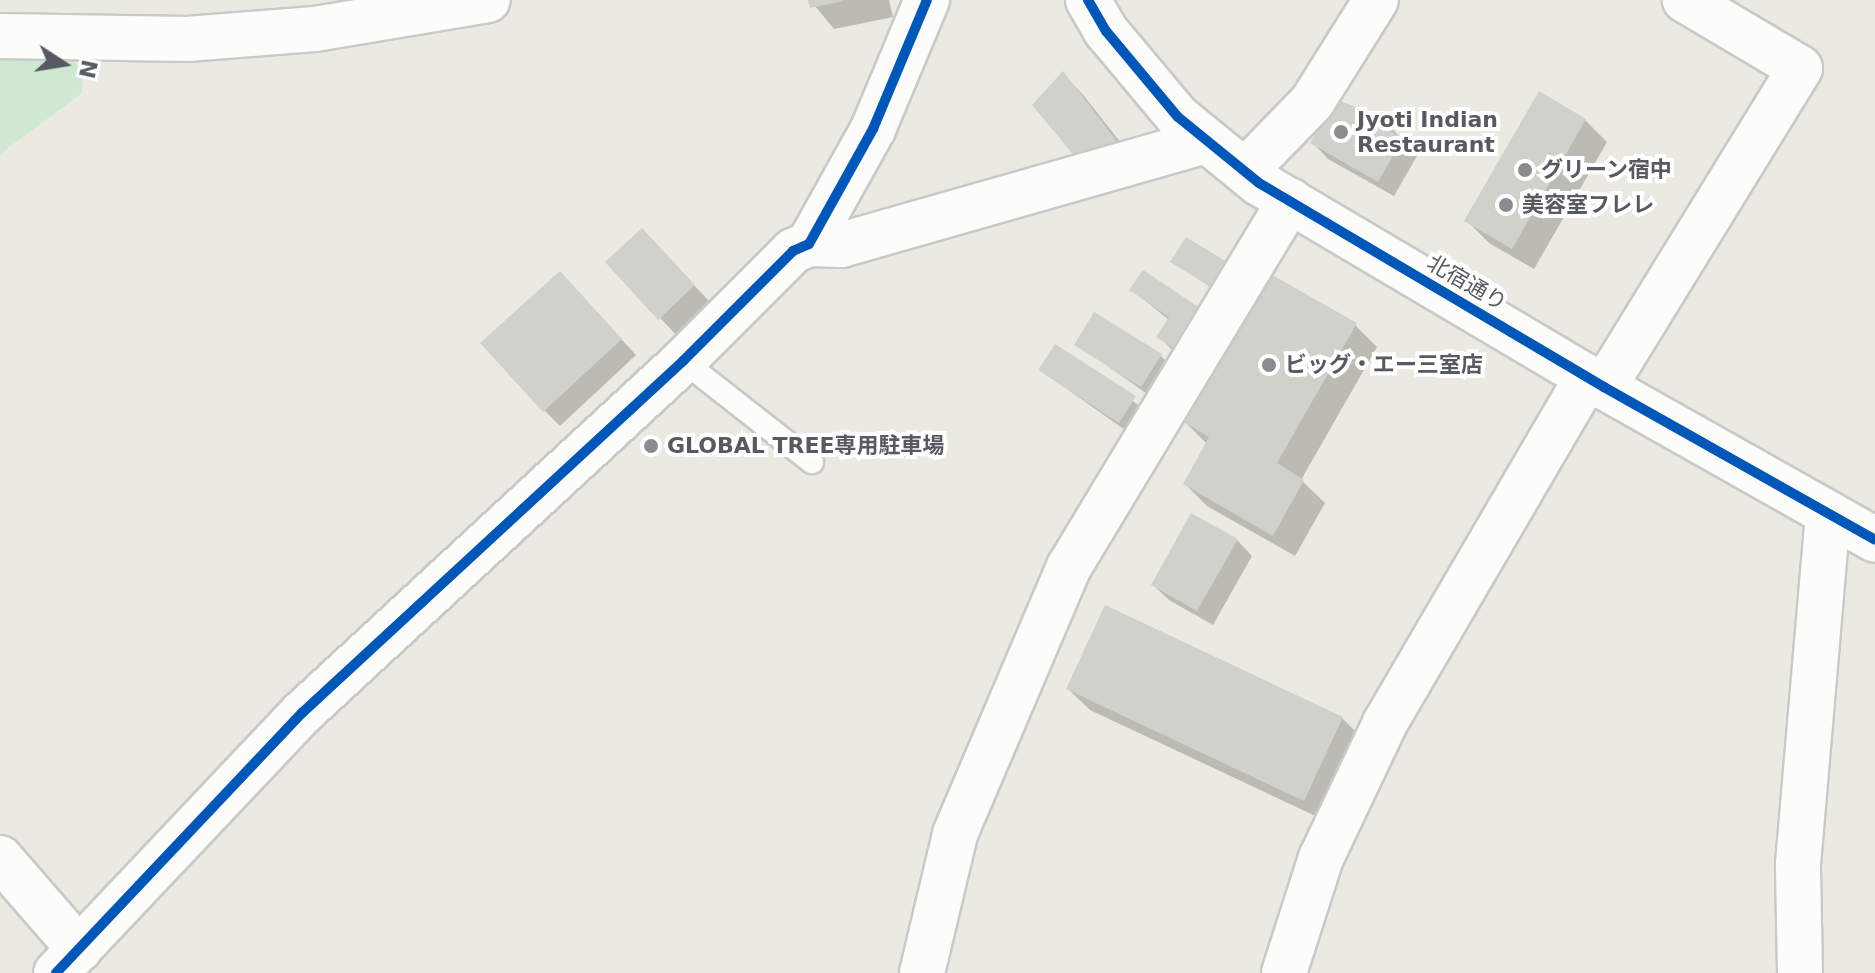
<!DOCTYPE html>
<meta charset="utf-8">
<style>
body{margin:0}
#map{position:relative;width:1875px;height:973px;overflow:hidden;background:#eaeae2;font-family:"DejaVu Sans","Noto Sans JP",sans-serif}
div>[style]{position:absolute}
.green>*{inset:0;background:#cee9d0}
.shadow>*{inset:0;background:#0003}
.building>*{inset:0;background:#d1d1cc}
.roads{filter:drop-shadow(2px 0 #c9c9c8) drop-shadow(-2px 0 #c9c9c8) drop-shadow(0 2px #c9c9c8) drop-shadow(0 -2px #c9c9c8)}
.service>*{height:22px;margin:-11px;padding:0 11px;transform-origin:11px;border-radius:11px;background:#fcfcfb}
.minor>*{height:44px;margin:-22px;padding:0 22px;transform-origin:22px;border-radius:22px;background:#fcfcfb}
.tertiary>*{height:44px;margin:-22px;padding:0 22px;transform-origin:22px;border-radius:22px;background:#fcfcfb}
.cycleway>*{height:10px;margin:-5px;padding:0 5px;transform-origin:5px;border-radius:5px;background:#0057b8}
.dots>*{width:22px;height:22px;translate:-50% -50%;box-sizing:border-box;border:4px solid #fff;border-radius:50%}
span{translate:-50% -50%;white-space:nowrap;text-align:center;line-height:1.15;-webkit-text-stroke:8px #fff;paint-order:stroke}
.poi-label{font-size:22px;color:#585a62;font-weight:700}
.left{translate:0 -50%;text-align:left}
.street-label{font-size:22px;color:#585a62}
.north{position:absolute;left:24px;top:24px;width:80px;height:80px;-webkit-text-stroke:6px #fff;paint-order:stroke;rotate:102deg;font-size:22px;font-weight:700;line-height:32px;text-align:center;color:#585a62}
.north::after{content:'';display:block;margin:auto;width:28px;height:36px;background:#585a62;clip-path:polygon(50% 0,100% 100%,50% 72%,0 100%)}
</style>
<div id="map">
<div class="green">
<i style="clip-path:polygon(0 52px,66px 54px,83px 70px,82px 93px,0 154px)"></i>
</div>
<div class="shadow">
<i style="clip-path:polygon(810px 0,889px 0,893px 17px,834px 29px)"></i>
<i style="clip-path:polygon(1063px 74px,1084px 96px,1139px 166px,1100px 179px)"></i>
<i style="clip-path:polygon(1585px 120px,1607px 142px,1534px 269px,1489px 243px,1467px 221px)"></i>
<i style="clip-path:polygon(1385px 121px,1417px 156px,1394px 196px,1328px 159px,1313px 143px)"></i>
<i style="clip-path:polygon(668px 257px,720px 313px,686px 345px,660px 318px)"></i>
<i style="clip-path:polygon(1173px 261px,1226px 264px,1233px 271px,1219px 293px)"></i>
<i style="clip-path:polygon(575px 289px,636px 355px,560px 426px,544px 410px)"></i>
<i style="clip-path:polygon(1132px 290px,1199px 310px,1174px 352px,1159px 336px,1169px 320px)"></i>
<i style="clip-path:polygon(1355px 325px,1377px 347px,1301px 480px,1325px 503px,1295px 556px,1207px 506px,1185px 484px,1206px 443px,1184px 421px)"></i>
<i style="clip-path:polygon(1077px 344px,1160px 355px,1176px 371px,1157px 401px)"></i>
<i style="clip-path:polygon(1055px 347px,1150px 413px,1135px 437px,1040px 370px)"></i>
<i style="clip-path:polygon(1237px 540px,1252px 556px,1213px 625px,1169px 600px,1153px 585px)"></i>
<i style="clip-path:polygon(1068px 689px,1342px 718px,1364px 740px,1326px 821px,1090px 710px)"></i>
</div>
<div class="building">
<i style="clip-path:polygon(808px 0,843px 0,844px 1px,810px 8px)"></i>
<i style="clip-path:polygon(1063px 71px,1119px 144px,1076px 158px,1032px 105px)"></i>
<i style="clip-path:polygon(1539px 91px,1586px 119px,1512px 249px,1464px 221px)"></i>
<i style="clip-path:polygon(1336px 99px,1386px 119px,1382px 127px,1403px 138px,1378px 182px,1310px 143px)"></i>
<i style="clip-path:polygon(642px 228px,695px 285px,658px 320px,605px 262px)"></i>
<i style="clip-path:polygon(1186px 237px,1227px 262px,1211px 287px,1170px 262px)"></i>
<i style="clip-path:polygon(1143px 270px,1200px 308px,1173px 348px,1156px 337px,1169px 317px,1129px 290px)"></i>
<i style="clip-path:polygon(560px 271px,622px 339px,543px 412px,480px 343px)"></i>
<i style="clip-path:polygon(1267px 272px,1357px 323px,1277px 463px,1304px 480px,1273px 536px,1183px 484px,1209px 437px,1182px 421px)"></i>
<i style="clip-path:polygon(1094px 312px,1162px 354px,1141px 387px,1074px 345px)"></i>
<i style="clip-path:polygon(1055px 344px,1136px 396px,1119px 423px,1038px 370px)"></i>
<i style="clip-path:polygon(1191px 513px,1238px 539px,1197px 611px,1151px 585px)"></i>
<i style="clip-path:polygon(1105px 605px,1343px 717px,1304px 801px,1066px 689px)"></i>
</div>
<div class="roads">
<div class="service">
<i style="left:683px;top:361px;width:164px;rotate:38.1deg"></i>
</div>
<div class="minor">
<i style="left:0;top:36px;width:187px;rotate:0.9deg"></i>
<i style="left:187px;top:39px;width:128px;rotate:-4.5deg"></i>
<i style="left:315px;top:29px;width:175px;rotate:-9.5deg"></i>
<i style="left:1245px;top:171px;width:96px;rotate:-45.8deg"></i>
<i style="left:1312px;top:102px;width:120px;rotate:-57.9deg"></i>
<i style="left:809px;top:244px;width:32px;rotate:2deg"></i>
<i style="left:841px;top:245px;width:380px;rotate:-15.9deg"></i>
<i style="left:1604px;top:387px;width:374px;rotate:-58.4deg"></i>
<i style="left:1800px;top:68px;width:134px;rotate:-149.4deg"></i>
<i style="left:0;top:858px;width:121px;rotate:49deg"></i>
<i style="left:56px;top:973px;width:358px;rotate:-46.6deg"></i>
<i style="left:302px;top:713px;width:519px;rotate:-42.73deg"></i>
<i style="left:683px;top:361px;width:156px;rotate:-45deg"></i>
<i style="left:793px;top:251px;width:17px;rotate:-24deg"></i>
<i style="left:809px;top:244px;width:132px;rotate:-60.9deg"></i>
<i style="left:873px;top:129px;width:140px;rotate:-67.3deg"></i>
<i style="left:922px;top:973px;width:143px;rotate:-76.6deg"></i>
<i style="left:955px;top:834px;width:290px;rotate:-66.9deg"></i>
<i style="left:1069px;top:567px;width:428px;rotate:-58.9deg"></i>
<i style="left:1284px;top:973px;width:121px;rotate:-72.2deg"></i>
<i style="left:1321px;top:858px;width:149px;rotate:-64.6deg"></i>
<i style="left:1385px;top:723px;width:401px;rotate:-59.7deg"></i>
<i style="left:1800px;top:973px;width:109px;rotate:-91.1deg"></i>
<i style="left:1798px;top:864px;width:352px;rotate:-85.1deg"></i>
</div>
<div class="tertiary">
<i style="left:1088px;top:0;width:36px;rotate:60deg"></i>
<i style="left:1106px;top:31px;width:112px;rotate:50.1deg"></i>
<i style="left:1178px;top:117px;width:104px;rotate:39.2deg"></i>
<i style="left:1259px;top:183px;width:401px;rotate:30.6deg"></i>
<i style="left:1604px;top:387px;width:311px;rotate:29.4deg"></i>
</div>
</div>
<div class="cycleway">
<i style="left:1088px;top:0;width:36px;rotate:60deg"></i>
<i style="left:1106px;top:31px;width:112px;rotate:50.1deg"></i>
<i style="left:1178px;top:117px;width:104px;rotate:39.2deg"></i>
<i style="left:1259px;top:183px;width:401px;rotate:30.6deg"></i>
<i style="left:1604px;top:387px;width:311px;rotate:29.4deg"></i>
<i style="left:56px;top:973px;width:358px;rotate:-46.6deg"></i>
<i style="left:302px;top:713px;width:519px;rotate:-42.73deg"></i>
<i style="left:683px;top:361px;width:156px;rotate:-45deg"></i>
<i style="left:793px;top:251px;width:17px;rotate:-24deg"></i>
<i style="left:809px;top:244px;width:132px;rotate:-60.9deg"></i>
<i style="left:873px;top:129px;width:140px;rotate:-67.3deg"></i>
</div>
<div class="dots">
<i style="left:1341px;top:132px;background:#8b8c8f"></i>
<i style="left:1525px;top:170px;background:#8b8c8f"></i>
<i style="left:1506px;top:205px;background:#8b8c8f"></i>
<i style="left:1269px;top:365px;background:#8b8c8f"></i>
<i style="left:651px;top:446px;background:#8b8c8f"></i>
</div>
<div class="poi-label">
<span class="left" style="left:1357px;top:132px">Jyoti Indian<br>Restaurant</span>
<span class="left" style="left:1541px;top:170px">グリーン宿中</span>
<span class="left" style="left:1522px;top:205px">美容室フレレ</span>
<span class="left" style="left:1285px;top:365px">ビッグ・エー三室店</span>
<span class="left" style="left:667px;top:446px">GLOBAL TREE専用駐車場</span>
</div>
<div class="street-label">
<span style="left:1467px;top:283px;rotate:30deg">北宿通り</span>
</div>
<div class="north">N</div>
</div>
